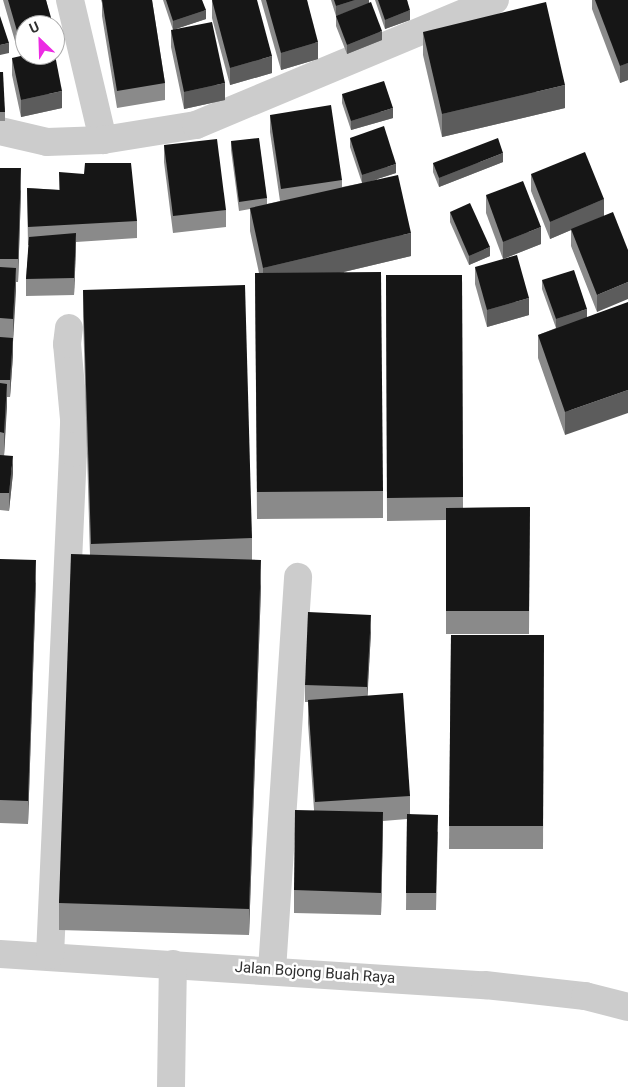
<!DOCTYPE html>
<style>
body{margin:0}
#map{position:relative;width:628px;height:1087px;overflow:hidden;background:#fff;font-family:Roboto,sans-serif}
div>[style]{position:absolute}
.minor>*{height:28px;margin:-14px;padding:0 14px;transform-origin:14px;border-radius:14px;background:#ccc}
.wall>*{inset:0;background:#8a8a8a}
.shaded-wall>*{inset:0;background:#5c5c5c}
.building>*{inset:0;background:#161616}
span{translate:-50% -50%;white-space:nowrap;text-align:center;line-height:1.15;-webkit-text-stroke:5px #fff;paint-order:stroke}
.street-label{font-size:15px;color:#2f2f2f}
.north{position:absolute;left:15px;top:15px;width:50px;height:50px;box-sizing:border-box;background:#fff;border:1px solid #acacac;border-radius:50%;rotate:336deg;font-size:14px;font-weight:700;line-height:20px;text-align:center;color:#2f2f2f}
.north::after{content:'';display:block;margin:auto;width:18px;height:22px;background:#ec2be3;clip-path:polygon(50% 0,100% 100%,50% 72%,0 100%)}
</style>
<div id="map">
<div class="minor">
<i style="left:70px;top:0;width:144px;rotate:76.7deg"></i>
<i style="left:0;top:131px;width:48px;rotate:13.2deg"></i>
<i style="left:47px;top:142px;width:56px;rotate:-2deg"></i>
<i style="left:103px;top:140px;width:94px;rotate:-9.2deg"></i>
<i style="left:196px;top:125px;width:324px;rotate:-22.7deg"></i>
<i style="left:0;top:954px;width:486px;rotate:3.7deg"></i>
<i style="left:485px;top:985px;width:101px;rotate:6.3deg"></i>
<i style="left:585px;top:996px;width:44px;rotate:14.3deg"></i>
<i style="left:50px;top:955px;width:503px;rotate:-87.38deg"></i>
<i style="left:73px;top:453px;width:34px;rotate:-88deg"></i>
<i style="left:74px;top:419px;width:75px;rotate:-95.3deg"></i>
<i style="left:67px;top:344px;width:16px;rotate:-83deg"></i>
<i style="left:272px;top:970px;width:394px;rotate:-86.2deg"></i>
<i style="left:171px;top:1087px;width:123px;rotate:-89.1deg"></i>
</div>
<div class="wall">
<i style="clip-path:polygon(3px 0,46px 0,52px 25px,17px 48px)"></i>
<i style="clip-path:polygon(101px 0,152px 0,165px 83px,165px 100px,117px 108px,102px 16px,102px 3px)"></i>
<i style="clip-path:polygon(163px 0,202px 0,206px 19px,175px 29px,225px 100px,184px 109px,171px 47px,171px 30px,173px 30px)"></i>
<i style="clip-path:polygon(212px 0,272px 73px,230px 85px,212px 18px)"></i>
<i style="clip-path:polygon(261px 0,307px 0,318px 59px,281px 70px)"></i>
<i style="clip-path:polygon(331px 0,369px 0,369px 3px,382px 40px,347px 54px,336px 26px,336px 16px,345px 13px,336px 16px)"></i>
<i style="clip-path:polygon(375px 0,407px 0,410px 20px,385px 29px)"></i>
<i style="clip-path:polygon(592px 0,628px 0,628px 80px,620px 83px,592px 9px)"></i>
<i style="clip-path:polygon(423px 32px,565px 108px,442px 137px,423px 55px)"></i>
<i style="clip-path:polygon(12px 58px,62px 108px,21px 117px,12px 75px)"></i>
<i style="clip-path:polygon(0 72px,5px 112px,5px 121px,0 121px)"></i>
<i style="clip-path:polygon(342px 94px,393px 118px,351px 130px,342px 103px)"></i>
<i style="clip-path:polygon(270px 115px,342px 180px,342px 187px,362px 183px,350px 147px,350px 138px,396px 173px,377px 179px,411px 256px,344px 272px,383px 491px,383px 518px,257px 519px,255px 273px,259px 273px,250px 231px,250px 209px,239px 211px,231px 150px,231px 141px,267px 198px,267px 204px,280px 201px,270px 132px)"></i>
<i style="clip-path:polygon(164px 145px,226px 210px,226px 227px,173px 233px,164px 162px)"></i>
<i style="clip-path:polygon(503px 162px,439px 187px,433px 172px,433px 163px)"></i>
<i style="clip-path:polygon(0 168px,21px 191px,18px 282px,16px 282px,13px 338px,13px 355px,10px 397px,7px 397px,4px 455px,13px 473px,9px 511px,0 510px)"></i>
<i style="clip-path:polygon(59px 172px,137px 221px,137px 238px,76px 242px,74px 295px,26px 296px,26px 279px,29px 245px,28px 245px,27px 188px,59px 190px)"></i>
<i style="clip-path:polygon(531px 174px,604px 199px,597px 312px,571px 246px,571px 230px,550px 239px,531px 191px)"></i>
<i style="clip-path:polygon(486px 195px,541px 244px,503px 259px,486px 213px)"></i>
<i style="clip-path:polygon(450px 212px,490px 256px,469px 265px,450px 222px)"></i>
<i style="clip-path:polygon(475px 267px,529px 315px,487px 327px,475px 284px)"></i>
<i style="clip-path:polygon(386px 275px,462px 275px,463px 508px,530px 507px,529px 634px,446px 634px,446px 520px,387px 521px)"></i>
<i style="clip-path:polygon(542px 280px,587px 317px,565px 435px,538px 358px,538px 335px,556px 328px,542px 289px)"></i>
<i style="clip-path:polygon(83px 290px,252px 538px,252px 560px,261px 587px,249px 935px,59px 930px,59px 903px,90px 555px,83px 316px)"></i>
<i style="clip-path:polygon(0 559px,36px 583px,28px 824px,0 823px)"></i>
<i style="clip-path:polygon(371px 632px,367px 696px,410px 796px,410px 814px,438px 832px,436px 910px,406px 910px,407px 819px,383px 821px,381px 915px,294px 913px,294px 890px,314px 810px,308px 723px,308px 702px,305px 702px,305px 685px)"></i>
<i style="clip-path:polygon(451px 635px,544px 635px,543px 849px,449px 849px)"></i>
</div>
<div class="shaded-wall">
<i style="clip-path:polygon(355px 0,369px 0,369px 4px,336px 16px,336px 6px)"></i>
<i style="clip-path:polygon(206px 10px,206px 19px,173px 30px,173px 21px)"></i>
<i style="clip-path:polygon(410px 10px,410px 20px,385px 29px,385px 20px)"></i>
<i style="clip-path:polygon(52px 21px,52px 25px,39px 25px)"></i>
<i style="clip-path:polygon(25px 29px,25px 46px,17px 48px,17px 31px)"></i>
<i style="clip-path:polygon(382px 31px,382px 40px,347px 54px,347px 45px)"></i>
<i style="clip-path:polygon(318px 42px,318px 59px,281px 70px,281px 53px)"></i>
<i style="clip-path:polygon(9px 43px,9px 53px,0 55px,0 45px)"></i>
<i style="clip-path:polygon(272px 56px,272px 73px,230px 85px,230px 68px)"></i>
<i style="clip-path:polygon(628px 63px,628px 80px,620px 83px,620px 66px)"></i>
<i style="clip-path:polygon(225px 83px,225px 100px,184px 109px,184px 92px)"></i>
<i style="clip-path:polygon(565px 85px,565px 108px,442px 137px,442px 114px)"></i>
<i style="clip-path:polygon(62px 91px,62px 108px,21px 117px,21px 100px)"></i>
<i style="clip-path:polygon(393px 108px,393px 118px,351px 130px,351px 121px)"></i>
<i style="clip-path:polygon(503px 153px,503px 162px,439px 187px,439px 178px)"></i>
<i style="clip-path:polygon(396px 164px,396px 173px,362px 184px,362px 175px)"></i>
<i style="clip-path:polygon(21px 168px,21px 191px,18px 282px,18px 259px)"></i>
<i style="clip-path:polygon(604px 199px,604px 216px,550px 239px,550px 222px)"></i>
<i style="clip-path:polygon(541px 227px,541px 244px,503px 259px,503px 242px)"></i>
<i style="clip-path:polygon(76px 233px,76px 250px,74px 295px,74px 278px)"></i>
<i style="clip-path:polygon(411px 233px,411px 256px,263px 291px,263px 268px)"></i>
<i style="clip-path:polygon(490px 247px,490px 256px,469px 265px,469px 256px)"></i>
<i style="clip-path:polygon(16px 268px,16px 291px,13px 342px,13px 319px)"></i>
<i style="clip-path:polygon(628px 282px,628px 299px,597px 312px,597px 295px)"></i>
<i style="clip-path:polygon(529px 298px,529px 315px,487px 327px,487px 310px)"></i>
<i style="clip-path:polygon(587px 309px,587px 319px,556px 329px,556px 319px)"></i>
<i style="clip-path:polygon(13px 338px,13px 355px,10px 397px,10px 380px)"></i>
<i style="clip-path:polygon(7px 384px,7px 407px,4px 456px,4px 433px)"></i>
<i style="clip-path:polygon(628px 390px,628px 413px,565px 435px,565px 412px)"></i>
<i style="clip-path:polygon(13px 456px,13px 473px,9px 511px,9px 493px)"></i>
<i style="clip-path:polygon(36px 560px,36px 583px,28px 824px,28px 801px)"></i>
<i style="clip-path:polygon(261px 560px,261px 587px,249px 935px,249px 909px)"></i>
<i style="clip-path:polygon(371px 615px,371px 632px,367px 705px,367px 687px)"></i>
<i style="clip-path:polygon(383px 812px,383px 835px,381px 915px,381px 893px)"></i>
</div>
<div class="building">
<i style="clip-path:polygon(8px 0,46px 0,52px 21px,39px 25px,25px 25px,25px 29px,17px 31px)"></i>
<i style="clip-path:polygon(102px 0,152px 0,165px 83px,117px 91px)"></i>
<i style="clip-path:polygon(166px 0,202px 0,206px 10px,173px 21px)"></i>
<i style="clip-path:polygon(212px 0,257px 0,272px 56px,230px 68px)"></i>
<i style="clip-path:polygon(266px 0,307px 0,318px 42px,281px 53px)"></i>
<i style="clip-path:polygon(334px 0,355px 0,336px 6px)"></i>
<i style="clip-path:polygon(378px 0,407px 0,410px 10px,385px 20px)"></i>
<i style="clip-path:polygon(595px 0,628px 0,628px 63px,620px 66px)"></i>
<i style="clip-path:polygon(371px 2px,382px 31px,347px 45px,336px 16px)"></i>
<i style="clip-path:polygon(546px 2px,565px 85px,442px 114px,423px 32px)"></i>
<i style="clip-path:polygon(0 16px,9px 43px,0 45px)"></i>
<i style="clip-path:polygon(212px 22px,225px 83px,184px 92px,171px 30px)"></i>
<i style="clip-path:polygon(25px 55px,55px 55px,62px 91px,21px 100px,12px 58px)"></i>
<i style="clip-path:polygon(0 72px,3px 72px,5px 112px,0 112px)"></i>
<i style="clip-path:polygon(384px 81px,393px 108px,351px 121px,342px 94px)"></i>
<i style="clip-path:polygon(331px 105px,342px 180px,281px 189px,270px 115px)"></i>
<i style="clip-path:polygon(384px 126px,396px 164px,362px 175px,350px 138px)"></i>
<i style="clip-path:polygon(259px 138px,267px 198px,239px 202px,231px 141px)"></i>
<i style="clip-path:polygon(498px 138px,503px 153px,439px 178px,433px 163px)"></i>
<i style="clip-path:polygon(217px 139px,226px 210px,173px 216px,164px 145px)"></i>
<i style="clip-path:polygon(585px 152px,604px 199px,550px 222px,531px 174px)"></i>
<i style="clip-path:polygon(85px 163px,131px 163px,137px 221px,28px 227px,27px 188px,60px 190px,59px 172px,84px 174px)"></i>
<i style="clip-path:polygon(0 168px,21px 168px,18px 259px,0 259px)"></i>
<i style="clip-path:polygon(398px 175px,411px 233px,263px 268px,250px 208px)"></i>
<i style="clip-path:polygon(523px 181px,541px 227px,503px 242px,486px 195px)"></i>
<i style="clip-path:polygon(470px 203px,490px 247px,469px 256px,450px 212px)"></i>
<i style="clip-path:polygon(613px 212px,628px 250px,628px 282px,597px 295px,571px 229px)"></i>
<i style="clip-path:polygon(76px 233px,74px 278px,26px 279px,29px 237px)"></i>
<i style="clip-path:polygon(517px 255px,529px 298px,487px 310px,475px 267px)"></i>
<i style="clip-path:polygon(0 267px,16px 268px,13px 319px,0 318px)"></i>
<i style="clip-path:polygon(574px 270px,587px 309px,556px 319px,542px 280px)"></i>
<i style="clip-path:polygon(381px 272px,383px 491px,257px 492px,255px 273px)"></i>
<i style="clip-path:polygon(386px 275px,462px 275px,463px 497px,387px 498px)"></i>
<i style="clip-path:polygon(245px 285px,252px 538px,91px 544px,83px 290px)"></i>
<i style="clip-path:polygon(628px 302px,628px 390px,565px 412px,538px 335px)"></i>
<i style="clip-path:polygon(0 337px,13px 338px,10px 380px,0 380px)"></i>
<i style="clip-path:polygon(0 383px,7px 384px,4px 433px,0 432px)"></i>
<i style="clip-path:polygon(0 455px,13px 456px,9px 493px,0 493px)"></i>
<i style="clip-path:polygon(530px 507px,529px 611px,446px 611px,446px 508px)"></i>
<i style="clip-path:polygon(71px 554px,261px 560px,249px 909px,59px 903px)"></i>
<i style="clip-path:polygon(0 559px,36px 560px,28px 801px,0 800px)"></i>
<i style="clip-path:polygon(308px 612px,371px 615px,367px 687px,305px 685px)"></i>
<i style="clip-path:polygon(451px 635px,544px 635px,543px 826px,449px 826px)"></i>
<i style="clip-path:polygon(403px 693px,410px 796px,315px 802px,308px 700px)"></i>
<i style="clip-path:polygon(295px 810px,383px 812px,381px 893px,294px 890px)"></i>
<i style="clip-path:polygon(407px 814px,438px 815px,436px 893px,406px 893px)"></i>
</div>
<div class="street-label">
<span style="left:315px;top:973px;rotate:4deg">Jalan Bojong Buah Raya</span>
</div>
<div class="north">U</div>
</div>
